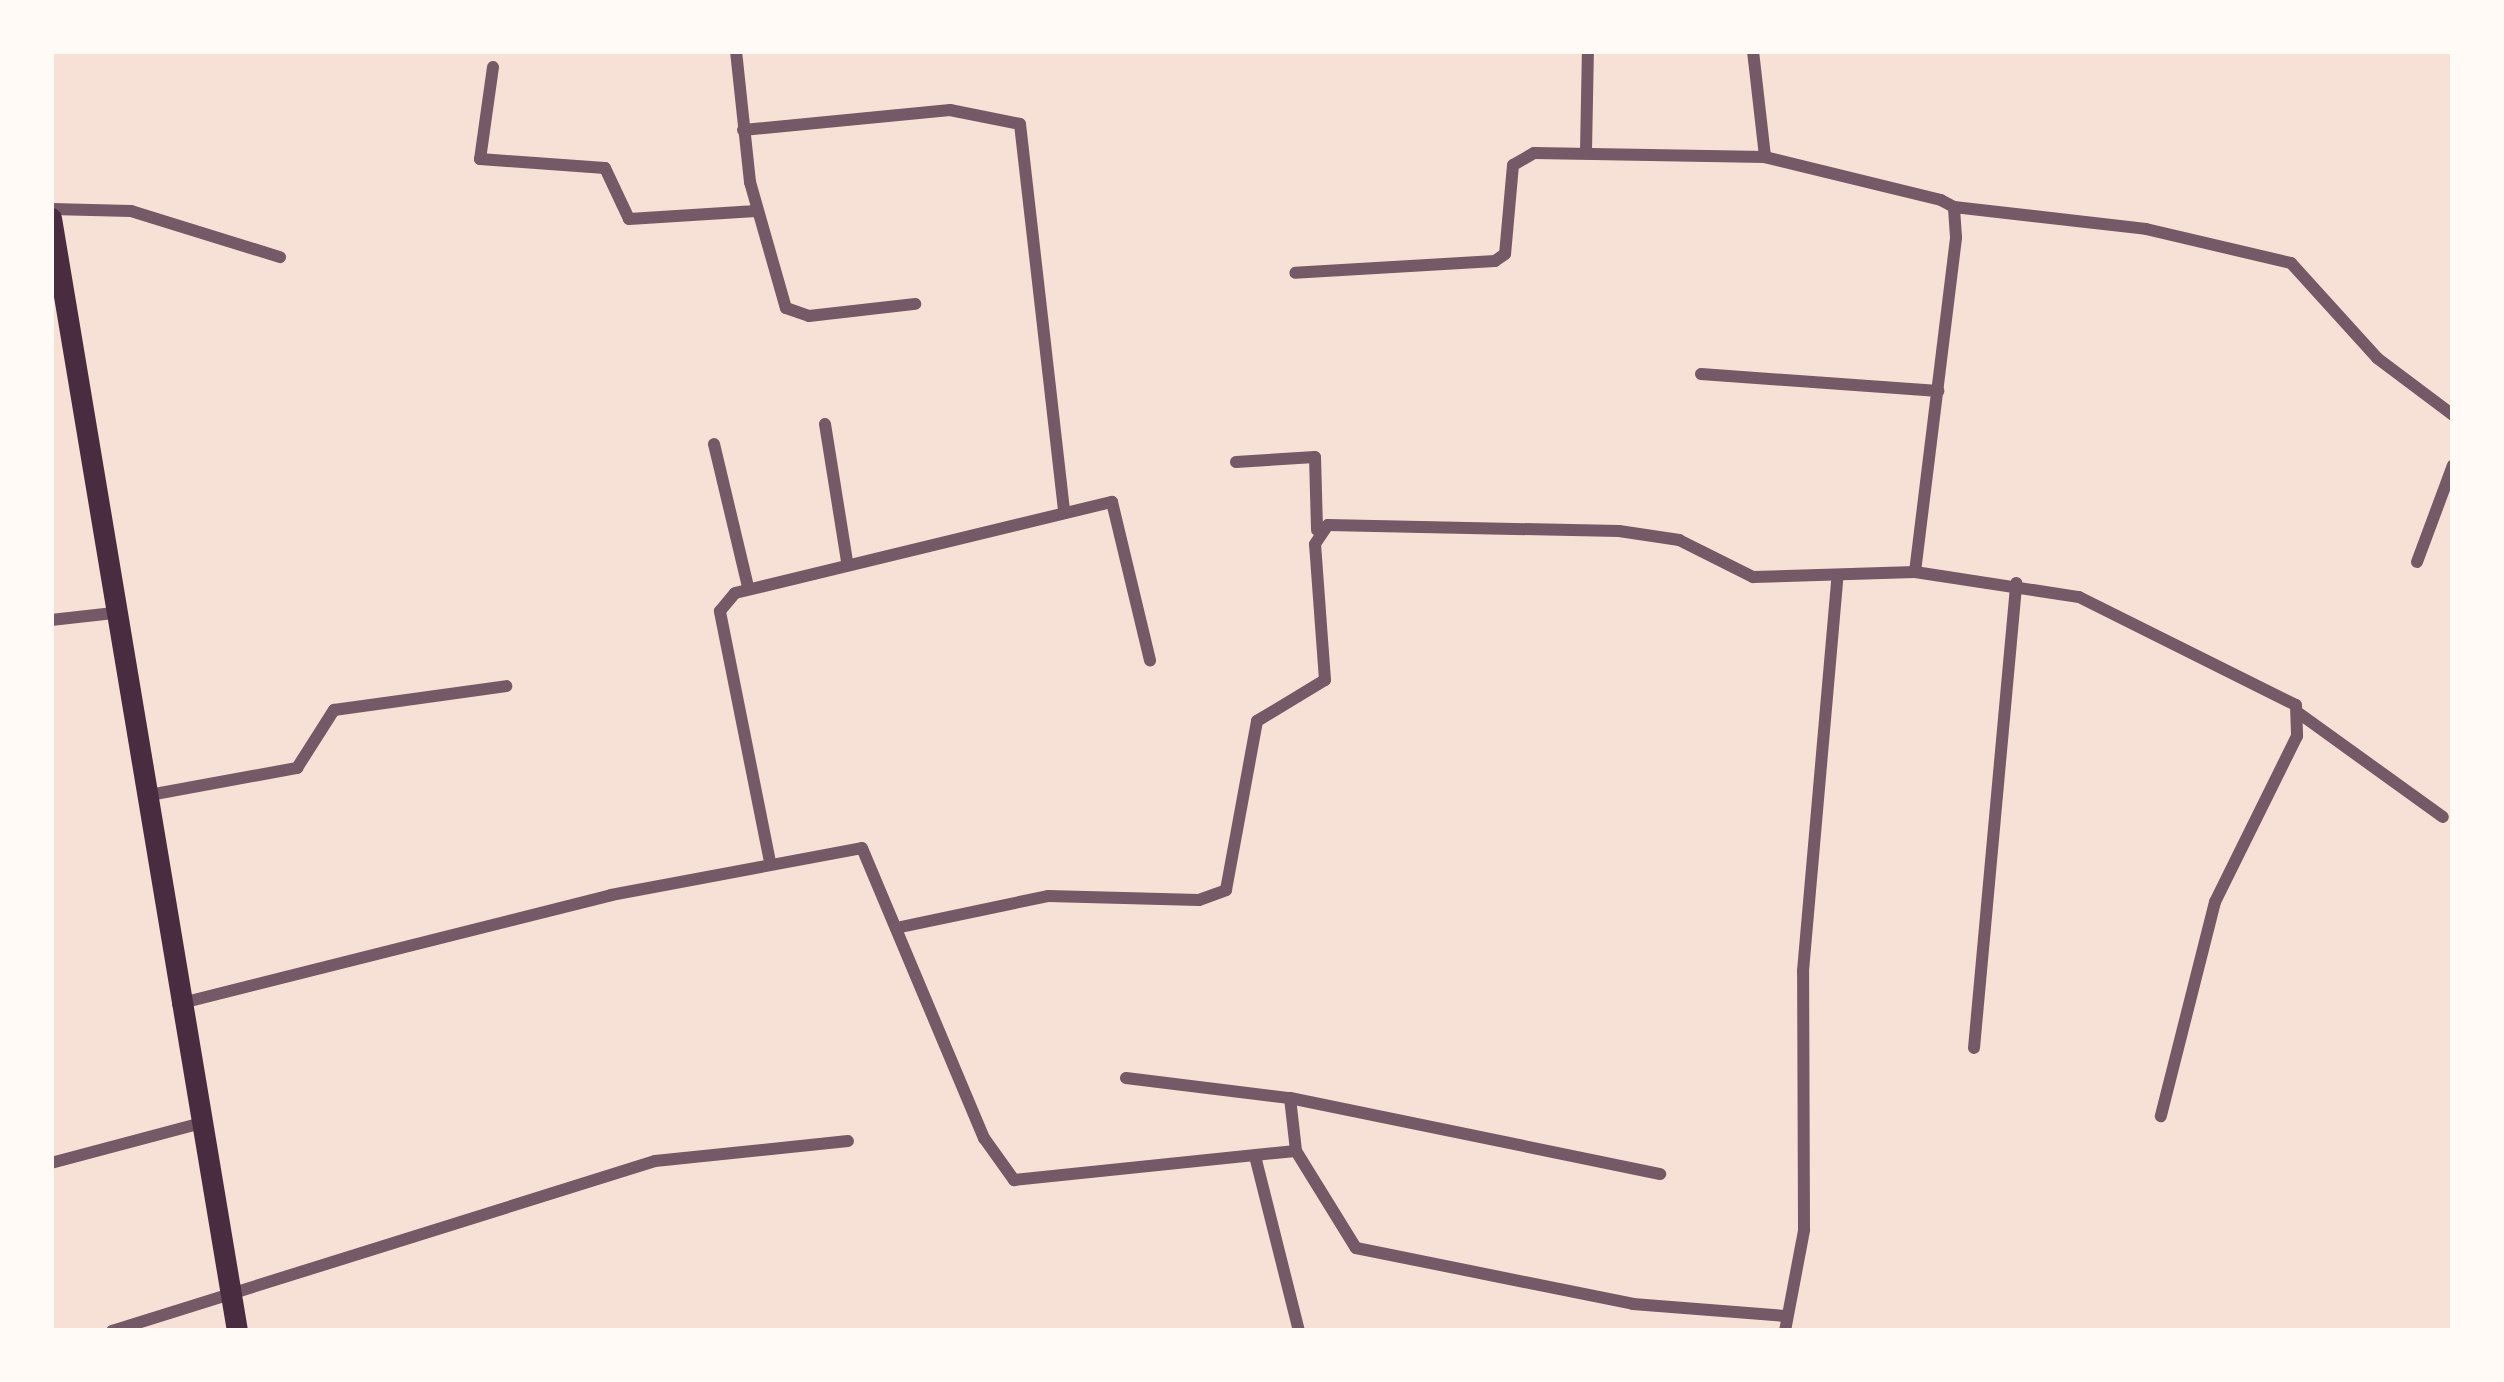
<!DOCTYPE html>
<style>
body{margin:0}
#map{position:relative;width:2504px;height:1382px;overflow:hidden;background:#f7e1d7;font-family:"Archivo Narrow",sans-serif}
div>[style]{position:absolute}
.minor>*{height:12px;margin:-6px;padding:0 6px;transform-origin:6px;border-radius:6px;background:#755966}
.primary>*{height:21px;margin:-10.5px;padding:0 10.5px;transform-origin:10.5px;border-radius:10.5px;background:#4a2c40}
span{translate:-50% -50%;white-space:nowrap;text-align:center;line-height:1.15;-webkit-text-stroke:12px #fffaf5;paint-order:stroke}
.frame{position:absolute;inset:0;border:54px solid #fffaf5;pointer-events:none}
</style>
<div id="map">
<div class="minor">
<i style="left:736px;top:51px;width:132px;rotate:83.9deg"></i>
<i style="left:750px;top:182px;width:131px;rotate:74.1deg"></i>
<i style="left:786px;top:308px;width:24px;rotate:19deg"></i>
<i style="left:809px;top:316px;width:107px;rotate:-6.5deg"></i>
<i style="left:1753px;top:51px;width:107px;rotate:83.5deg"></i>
<i style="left:493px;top:67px;width:93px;rotate:98deg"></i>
<i style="left:480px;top:159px;width:125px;rotate:4.1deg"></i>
<i style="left:605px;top:168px;width:56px;rotate:64.8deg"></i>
<i style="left:629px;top:219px;width:127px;rotate:-3.6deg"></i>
<i style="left:743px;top:130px;width:208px;rotate:-5.5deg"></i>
<i style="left:950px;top:110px;width:71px;rotate:11.3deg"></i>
<i style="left:1020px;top:124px;width:388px;rotate:83.5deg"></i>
<i style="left:1586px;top:151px;width:100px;rotate:-88.9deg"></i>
<i style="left:1954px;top:207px;width:193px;rotate:6.5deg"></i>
<i style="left:2146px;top:229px;width:149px;rotate:13.2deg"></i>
<i style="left:2291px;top:263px;width:128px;rotate:47.8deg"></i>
<i style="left:2377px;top:358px;width:95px;rotate:36.9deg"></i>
<i style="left:51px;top:209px;width:80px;rotate:1.4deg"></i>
<i style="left:131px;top:211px;width:156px;rotate:17.2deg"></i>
<i style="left:1701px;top:374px;width:238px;rotate:4.1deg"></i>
<i style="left:825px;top:424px;width:139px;rotate:80.9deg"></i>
<i style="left:714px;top:444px;width:147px;rotate:76.6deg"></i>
<i style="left:1236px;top:462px;width:79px;rotate:-3.6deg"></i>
<i style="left:1315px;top:457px;width:73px;rotate:88.4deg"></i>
<i style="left:2417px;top:562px;width:103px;rotate:-69.6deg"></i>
<i style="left:1915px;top:572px;width:166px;rotate:8.7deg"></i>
<i style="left:2079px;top:597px;width:242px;rotate:26.5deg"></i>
<i style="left:2296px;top:705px;width:31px;rotate:88deg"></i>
<i style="left:2297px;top:736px;width:185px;rotate:116.3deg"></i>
<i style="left:2215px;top:902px;width:221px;rotate:104.2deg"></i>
<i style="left:51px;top:620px;width:63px;rotate:-6.3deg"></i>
<i style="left:2300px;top:714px;width:176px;rotate:35.8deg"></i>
<i style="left:144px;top:796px;width:156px;rotate:-10.4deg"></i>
<i style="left:297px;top:768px;width:69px;rotate:-57.5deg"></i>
<i style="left:334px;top:710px;width:174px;rotate:-7.9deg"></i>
<i style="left:770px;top:862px;width:256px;rotate:-101.3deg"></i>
<i style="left:720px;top:611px;width:23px;rotate:-50deg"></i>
<i style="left:735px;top:593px;width:388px;rotate:-13.6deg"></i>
<i style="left:1112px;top:502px;width:163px;rotate:76.5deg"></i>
<i style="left:896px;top:928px;width:155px;rotate:-11.9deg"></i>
<i style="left:1048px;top:896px;width:151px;rotate:1.5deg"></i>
<i style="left:1199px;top:900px;width:29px;rotate:-20deg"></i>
<i style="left:1226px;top:890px;width:172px;rotate:-79.6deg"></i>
<i style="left:1257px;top:721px;width:79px;rotate:-31.1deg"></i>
<i style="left:1325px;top:680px;width:136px;rotate:-94.2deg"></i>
<i style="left:1315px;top:544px;width:23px;rotate:-56deg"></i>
<i style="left:1328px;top:525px;width:291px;rotate:1.2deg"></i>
<i style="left:1619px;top:531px;width:61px;rotate:8.5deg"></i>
<i style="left:1679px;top:540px;width:83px;rotate:26.6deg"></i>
<i style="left:1753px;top:577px;width:162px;rotate:-1.8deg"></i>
<i style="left:1915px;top:572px;width:337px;rotate:-83deg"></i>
<i style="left:1956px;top:237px;width:30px;rotate:-94deg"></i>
<i style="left:1954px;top:207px;width:15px;rotate:-152deg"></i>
<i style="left:1941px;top:200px;width:181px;rotate:-166.3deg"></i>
<i style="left:1765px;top:157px;width:231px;rotate:-179deg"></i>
<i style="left:1534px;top:153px;width:24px;rotate:150deg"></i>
<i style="left:1513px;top:165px;width:89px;rotate:95.1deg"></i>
<i style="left:1505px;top:254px;width:12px;rotate:145deg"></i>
<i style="left:1495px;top:261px;width:200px;rotate:176.6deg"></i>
<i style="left:178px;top:1004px;width:447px;rotate:-14.1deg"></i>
<i style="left:611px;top:895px;width:255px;rotate:-10.6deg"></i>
<i style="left:862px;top:848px;width:315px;rotate:67.2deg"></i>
<i style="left:984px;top:1138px;width:52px;rotate:54.5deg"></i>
<i style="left:1014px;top:1180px;width:283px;rotate:-5.9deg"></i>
<i style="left:1296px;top:1151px;width:114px;rotate:58.3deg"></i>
<i style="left:1356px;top:1248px;width:283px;rotate:11.4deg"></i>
<i style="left:1633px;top:1304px;width:154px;rotate:4.5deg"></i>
<i style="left:1974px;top:1048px;width:467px;rotate:-84.8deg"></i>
<i style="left:1126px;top:1078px;width:165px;rotate:7deg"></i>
<i style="left:1290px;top:1098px;width:53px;rotate:83.5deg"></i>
<i style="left:1290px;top:1098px;width:378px;rotate:11.6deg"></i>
<i style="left:1255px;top:1156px;width:180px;rotate:75.9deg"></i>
<i style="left:51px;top:1163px;width:148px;rotate:-14.9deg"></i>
<i style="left:112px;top:1331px;width:569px;rotate:-17.38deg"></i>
<i style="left:655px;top:1161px;width:194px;rotate:-5.9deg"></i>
<i style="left:1785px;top:1331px;width:103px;rotate:-79.3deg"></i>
<i style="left:1804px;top:1230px;width:259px;rotate:-90.2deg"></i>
<i style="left:1803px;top:971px;width:392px;rotate:-85deg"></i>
</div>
<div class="primary">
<i style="left:51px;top:218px;width:1128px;rotate:80.51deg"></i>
</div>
<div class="frame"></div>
</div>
